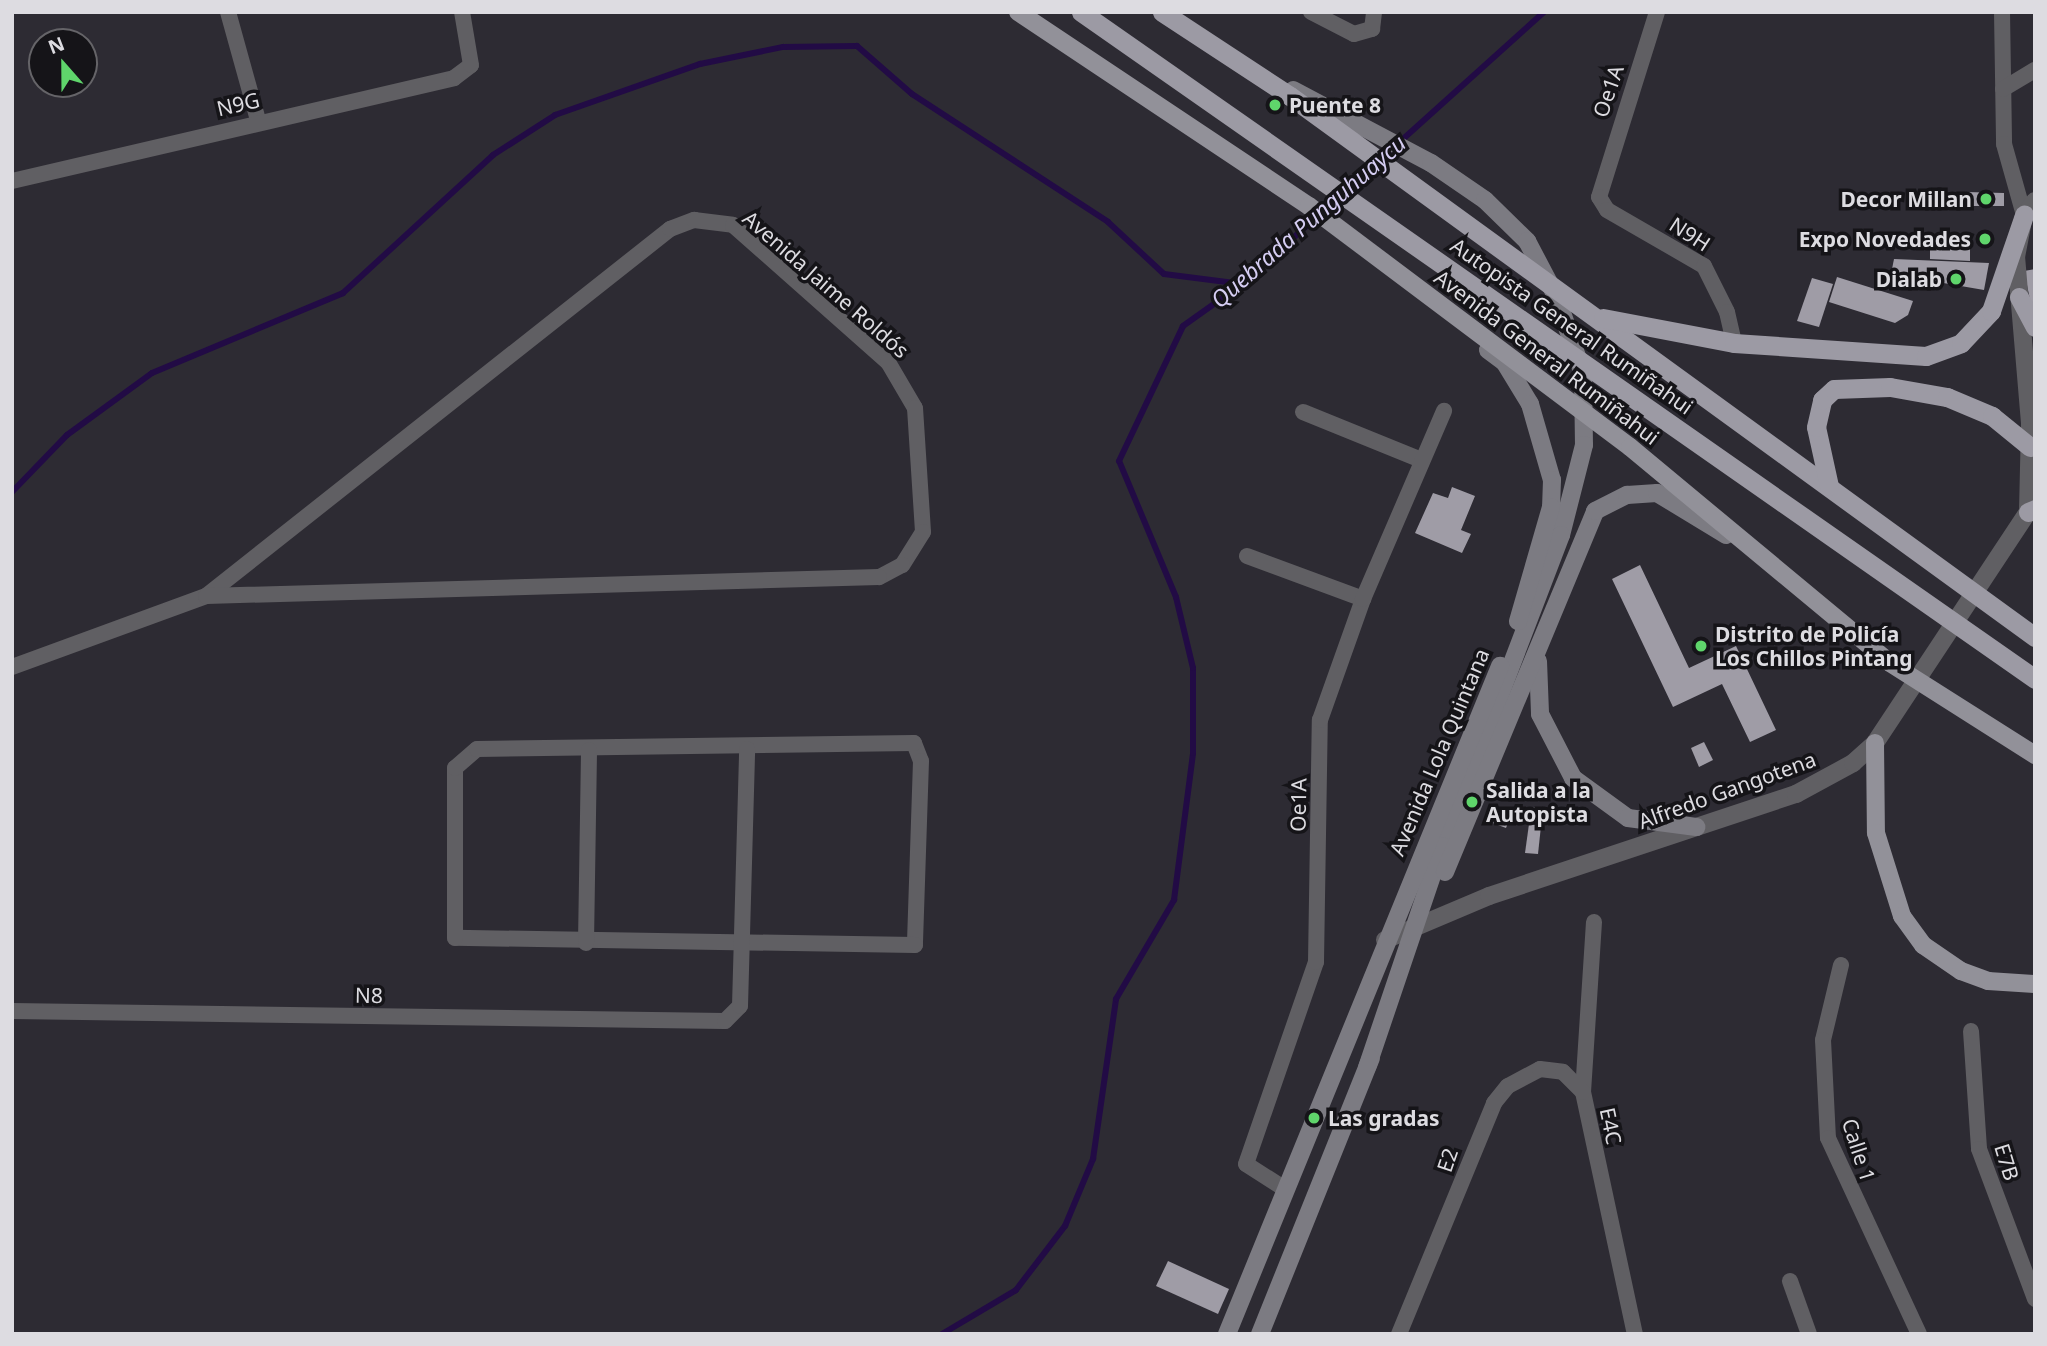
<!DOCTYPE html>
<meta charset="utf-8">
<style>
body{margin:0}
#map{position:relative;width:2047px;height:1346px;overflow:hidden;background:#2d2b33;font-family:"Noto Sans",sans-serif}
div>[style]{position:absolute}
.stream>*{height:6px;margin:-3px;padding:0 3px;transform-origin:3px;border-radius:3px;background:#220b45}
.building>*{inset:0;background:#9f9ca6}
.minor>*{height:16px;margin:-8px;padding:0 8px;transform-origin:8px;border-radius:8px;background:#605f63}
.tertiary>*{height:18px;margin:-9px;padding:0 9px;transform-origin:9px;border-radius:9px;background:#605f63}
.secondary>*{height:18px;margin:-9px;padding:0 9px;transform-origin:9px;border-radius:9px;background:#7c7b82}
.primary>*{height:18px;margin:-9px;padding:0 9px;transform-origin:9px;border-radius:9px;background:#929199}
.trunk>*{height:19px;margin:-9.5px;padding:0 9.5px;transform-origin:9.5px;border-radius:9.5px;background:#9c9aa4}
.dots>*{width:19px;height:19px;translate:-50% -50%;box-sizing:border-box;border:4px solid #151418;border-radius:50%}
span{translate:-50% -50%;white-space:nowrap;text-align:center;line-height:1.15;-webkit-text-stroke:7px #151418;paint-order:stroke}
.street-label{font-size:21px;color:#dddce1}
.poi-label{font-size:21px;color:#dddce1;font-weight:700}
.left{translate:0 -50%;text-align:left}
.right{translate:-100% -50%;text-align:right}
.water-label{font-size:23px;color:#d5cdf2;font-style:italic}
.frame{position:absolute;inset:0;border:14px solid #dddce1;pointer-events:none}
.north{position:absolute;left:28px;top:28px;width:70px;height:70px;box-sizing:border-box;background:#151418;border:2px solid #656468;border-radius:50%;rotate:339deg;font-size:19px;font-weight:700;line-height:28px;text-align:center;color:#dddce1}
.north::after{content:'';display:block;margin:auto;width:24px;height:32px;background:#5fd56b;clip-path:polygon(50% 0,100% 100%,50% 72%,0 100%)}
</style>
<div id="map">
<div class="stream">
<i style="left:12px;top:492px;width:79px;rotate:-46deg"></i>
<i style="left:67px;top:435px;width:105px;rotate:-36.1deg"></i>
<i style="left:152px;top:373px;width:207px;rotate:-22.7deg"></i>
<i style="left:343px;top:293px;width:204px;rotate:-42.6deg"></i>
<i style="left:493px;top:155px;width:74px;rotate:-32.8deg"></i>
<i style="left:555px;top:115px;width:154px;rotate:-19.4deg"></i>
<i style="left:700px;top:64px;width:85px;rotate:-11.6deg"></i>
<i style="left:783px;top:47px;width:74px;rotate:-0.8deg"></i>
<i style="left:857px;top:46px;width:73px;rotate:41.1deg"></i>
<i style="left:912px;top:94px;width:234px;rotate:33.1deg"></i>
<i style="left:1108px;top:222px;width:76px;rotate:42.9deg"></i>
<i style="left:1164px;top:274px;width:79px;rotate:7.3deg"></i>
<i style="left:942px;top:1334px;width:86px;rotate:-30.7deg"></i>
<i style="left:1016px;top:1290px;width:81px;rotate:-52.6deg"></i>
<i style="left:1065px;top:1226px;width:73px;rotate:-67.3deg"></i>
<i style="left:1093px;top:1159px;width:162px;rotate:-81.8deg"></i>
<i style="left:1116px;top:999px;width:115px;rotate:-59.6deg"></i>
<i style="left:1174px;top:900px;width:148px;rotate:-82.6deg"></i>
<i style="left:1193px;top:753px;width:85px;rotate:-90deg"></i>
<i style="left:1193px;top:668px;width:73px;rotate:-103.5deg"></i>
<i style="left:1176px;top:597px;width:147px;rotate:-112.7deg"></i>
<i style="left:1119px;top:461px;width:149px;rotate:-64.6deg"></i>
<i style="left:1183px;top:326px;width:72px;rotate:-35.4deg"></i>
<i style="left:1242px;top:284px;width:406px;rotate:-42deg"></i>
</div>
<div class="building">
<i style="clip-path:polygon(1967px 192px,2004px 193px,2004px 206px,1967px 206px)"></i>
<i style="clip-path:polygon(1970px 237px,1970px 261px,1930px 259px,1930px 238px)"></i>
<i style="clip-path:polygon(1894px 259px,1989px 263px,1984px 290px,1891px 274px)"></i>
<i style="clip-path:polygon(2035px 269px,2035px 309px,2032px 309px,2024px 271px)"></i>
<i style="clip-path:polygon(1837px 277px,1913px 301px,1908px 315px,1895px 323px,1829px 302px)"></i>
<i style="clip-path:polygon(1812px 278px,1833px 284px,1819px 327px,1797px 321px)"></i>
<i style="clip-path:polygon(1452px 487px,1475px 496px,1461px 530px,1471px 534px,1462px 553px,1415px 533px,1433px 493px,1448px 498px)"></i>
<i style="clip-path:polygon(1640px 565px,1689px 668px,1736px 646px,1776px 730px,1750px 742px,1722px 684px,1673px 707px,1612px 579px)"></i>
<i style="clip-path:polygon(1704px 742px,1713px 760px,1699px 767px,1691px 748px)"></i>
<i style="clip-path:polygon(1542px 807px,1543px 822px,1531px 823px,1529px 808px)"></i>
<i style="clip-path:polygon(1493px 812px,1510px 818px,1506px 828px,1490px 822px)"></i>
<i style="clip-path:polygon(1529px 824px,1541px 826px,1538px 854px,1525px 853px)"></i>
<i style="clip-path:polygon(1168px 1261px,1229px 1289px,1218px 1314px,1156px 1286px)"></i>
</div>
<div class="minor">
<i style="left:228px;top:12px;width:112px;rotate:74.5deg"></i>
<i style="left:1311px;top:12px;width:48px;rotate:27.1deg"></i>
<i style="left:1354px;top:34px;width:19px;rotate:-16deg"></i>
<i style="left:1372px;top:29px;width:17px;rotate:-83deg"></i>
<i style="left:1657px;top:12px;width:194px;rotate:107.4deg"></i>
<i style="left:1599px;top:197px;width:15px;rotate:58deg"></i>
<i style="left:1607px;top:210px;width:112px;rotate:30deg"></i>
<i style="left:1704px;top:266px;width:51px;rotate:63.4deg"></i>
<i style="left:1727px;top:312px;width:32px;rotate:77deg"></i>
<i style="left:2002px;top:12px;width:132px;rotate:89.1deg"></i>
<i style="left:2004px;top:144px;width:74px;rotate:74.3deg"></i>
<i style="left:2003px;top:89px;width:37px;rotate:-31deg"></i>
<i style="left:12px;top:181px;width:454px;rotate:-13.1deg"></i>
<i style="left:454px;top:78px;width:21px;rotate:-37deg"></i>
<i style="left:471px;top:65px;width:54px;rotate:-99.6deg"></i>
<i style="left:1303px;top:412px;width:127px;rotate:22.1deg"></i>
<i style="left:1247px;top:556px;width:124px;rotate:20.3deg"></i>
<i style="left:12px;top:667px;width:207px;rotate:-20.1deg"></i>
<i style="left:206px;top:596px;width:592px;rotate:-38.34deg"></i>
<i style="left:670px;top:229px;width:26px;rotate:-21deg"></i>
<i style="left:694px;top:220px;width:39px;rotate:7deg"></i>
<i style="left:733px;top:225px;width:207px;rotate:41.5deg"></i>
<i style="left:888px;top:362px;width:53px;rotate:59.6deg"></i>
<i style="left:915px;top:408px;width:124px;rotate:86.3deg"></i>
<i style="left:923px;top:532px;width:39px;rotate:122deg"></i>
<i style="left:902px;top:565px;width:26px;rotate:152deg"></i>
<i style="left:879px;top:577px;width:673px;rotate:178.38deg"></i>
<i style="left:914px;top:743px;width:19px;rotate:69deg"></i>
<i style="left:921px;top:761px;width:184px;rotate:91.9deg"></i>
<i style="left:915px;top:945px;width:460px;rotate:-179.1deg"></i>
<i style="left:455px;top:938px;width:170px;rotate:-90deg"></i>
<i style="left:455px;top:768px;width:29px;rotate:-41deg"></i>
<i style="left:477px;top:749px;width:437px;rotate:-0.8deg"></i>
<i style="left:1594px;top:922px;width:170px;rotate:93.7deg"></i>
<i style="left:1583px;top:1092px;width:248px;rotate:77.9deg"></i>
<i style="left:586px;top:943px;width:193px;rotate:-89.1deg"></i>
<i style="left:1841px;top:965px;width:77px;rotate:103.5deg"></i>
<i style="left:1823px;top:1040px;width:98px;rotate:87.1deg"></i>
<i style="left:1828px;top:1138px;width:216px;rotate:65.1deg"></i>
<i style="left:12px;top:1011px;width:713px;rotate:0.8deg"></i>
<i style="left:725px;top:1021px;width:21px;rotate:-45deg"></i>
<i style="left:740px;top:1006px;width:257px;rotate:-88.4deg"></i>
<i style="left:1971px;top:1031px;width:118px;rotate:86.1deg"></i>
<i style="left:1979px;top:1149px;width:160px;rotate:69.5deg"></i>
<i style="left:1285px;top:1189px;width:46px;rotate:-147.3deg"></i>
<i style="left:1246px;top:1164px;width:214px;rotate:-70.9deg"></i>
<i style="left:1316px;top:962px;width:242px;rotate:-89.1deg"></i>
<i style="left:1320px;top:720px;width:128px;rotate:-70.4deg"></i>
<i style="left:1363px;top:599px;width:205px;rotate:-66.7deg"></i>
<i style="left:1790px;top:1281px;width:56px;rotate:70.3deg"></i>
<i style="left:1399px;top:1334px;width:250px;rotate:-67.6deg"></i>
<i style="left:1494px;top:1103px;width:22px;rotate:-51deg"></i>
<i style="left:1508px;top:1086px;width:36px;rotate:-28deg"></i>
<i style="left:1540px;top:1069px;width:23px;rotate:7deg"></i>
<i style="left:1563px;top:1072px;width:28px;rotate:45deg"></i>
</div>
<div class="tertiary">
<i style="left:1385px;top:940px;width:113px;rotate:-22.9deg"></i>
<i style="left:1489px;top:896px;width:324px;rotate:-18.4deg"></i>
<i style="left:1796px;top:794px;width:65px;rotate:-28.5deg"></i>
<i style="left:1853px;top:763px;width:30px;rotate:-42deg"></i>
<i style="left:1875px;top:743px;width:277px;rotate:-56.5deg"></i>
<i style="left:2028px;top:512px;width:89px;rotate:-88.7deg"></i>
<i style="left:2030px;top:423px;width:167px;rotate:-94.8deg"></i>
<i style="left:2016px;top:257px;width:43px;rotate:-79.2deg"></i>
<i style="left:2024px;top:215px;width:18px;rotate:-52deg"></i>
</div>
<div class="secondary">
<i style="left:1293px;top:90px;width:156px;rotate:27.9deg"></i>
<i style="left:1431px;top:163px;width:65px;rotate:34.4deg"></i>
<i style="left:1485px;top:200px;width:59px;rotate:44.3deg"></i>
<i style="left:1527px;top:241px;width:64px;rotate:62.2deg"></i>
<i style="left:1557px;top:298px;width:80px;rotate:71.1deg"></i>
<i style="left:1583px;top:374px;width:71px;rotate:89.2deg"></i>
<i style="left:1584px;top:445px;width:93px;rotate:104.3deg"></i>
<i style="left:1561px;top:535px;width:333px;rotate:110.9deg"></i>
<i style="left:1442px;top:846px;width:233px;rotate:108.7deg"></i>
<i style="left:1488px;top:350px;width:21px;rotate:37deg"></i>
<i style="left:1505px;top:363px;width:48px;rotate:58.6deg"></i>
<i style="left:1530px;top:404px;width:79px;rotate:73.9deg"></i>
<i style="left:1552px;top:480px;width:27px;rotate:92deg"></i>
<i style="left:1551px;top:507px;width:119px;rotate:106.1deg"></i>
<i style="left:1538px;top:661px;width:53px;rotate:87.8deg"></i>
<i style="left:1540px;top:714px;width:72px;rotate:62.7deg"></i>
<i style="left:1573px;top:778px;width:68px;rotate:36deg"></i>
<i style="left:1628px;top:818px;width:69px;rotate:7.5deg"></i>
<i style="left:1445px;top:872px;width:391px;rotate:-67.4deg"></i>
<i style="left:1595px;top:511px;width:36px;rotate:-27deg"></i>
<i style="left:1627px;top:495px;width:30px;rotate:-4deg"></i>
<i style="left:1657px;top:493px;width:81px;rotate:31.3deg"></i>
<i style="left:1227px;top:1334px;width:722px;rotate:-67.77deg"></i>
<i style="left:1260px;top:1334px;width:297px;rotate:-68.1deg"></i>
</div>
<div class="primary">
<i style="left:1018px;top:12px;width:350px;rotate:33.7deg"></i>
<i style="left:1309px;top:206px;width:401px;rotate:36.9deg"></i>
<i style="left:1630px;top:447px;width:338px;rotate:39.7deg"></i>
<i style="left:1890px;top:663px;width:172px;rotate:32.4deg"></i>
<i style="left:1875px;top:743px;width:90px;rotate:89.4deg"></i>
<i style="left:1876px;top:833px;width:87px;rotate:72.6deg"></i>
<i style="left:1902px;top:916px;width:36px;rotate:54deg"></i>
<i style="left:1923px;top:945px;width:46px;rotate:34.4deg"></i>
<i style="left:1961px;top:971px;width:29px;rotate:20deg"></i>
<i style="left:1988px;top:981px;width:47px;rotate:3.7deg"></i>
</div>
<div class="trunk">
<i style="left:1081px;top:12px;width:1164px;rotate:34.96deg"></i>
<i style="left:1162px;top:12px;width:153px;rotate:33.3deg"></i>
<i style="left:1290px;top:96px;width:921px;rotate:35.99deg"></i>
<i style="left:2019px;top:297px;width:34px;rotate:62deg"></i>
<i style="left:1603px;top:318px;width:133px;rotate:10.8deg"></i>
<i style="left:1734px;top:343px;width:192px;rotate:3.9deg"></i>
<i style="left:1926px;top:356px;width:37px;rotate:-20deg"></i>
<i style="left:1961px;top:343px;width:44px;rotate:-46.8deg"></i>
<i style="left:1991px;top:311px;width:102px;rotate:-71deg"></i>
<i style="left:1829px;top:486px;width:60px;rotate:-102.4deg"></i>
<i style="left:1816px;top:427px;width:28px;rotate:-77deg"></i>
<i style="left:1822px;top:400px;width:16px;rotate:-43deg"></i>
<i style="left:1834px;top:389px;width:56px;rotate:-2deg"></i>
<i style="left:1890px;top:387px;width:58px;rotate:10deg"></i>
<i style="left:1947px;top:397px;width:49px;rotate:22.9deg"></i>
<i style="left:1992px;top:416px;width:49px;rotate:39.2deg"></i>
<i style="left:2028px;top:512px;width:8px;rotate:-23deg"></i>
</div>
<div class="dots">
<i style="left:1275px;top:105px;background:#5fd56b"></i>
<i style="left:1986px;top:199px;background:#5fd56b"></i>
<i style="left:1985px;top:239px;background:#5fd56b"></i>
<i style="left:1956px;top:279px;background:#5fd56b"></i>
<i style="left:1701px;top:646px;background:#5fd56b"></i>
<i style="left:1472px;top:802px;background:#5fd56b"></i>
<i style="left:1314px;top:1118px;background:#5fd56b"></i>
</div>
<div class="street-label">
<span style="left:1608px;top:91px;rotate:-71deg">Oe1A</span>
<span style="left:238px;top:104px;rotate:-13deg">N9G</span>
<span style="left:1690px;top:234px;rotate:33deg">N9H</span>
<span style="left:826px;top:284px;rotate:41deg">Avenida Jaime Roldós</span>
<span style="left:1572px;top:326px;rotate:35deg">Autopista General Rumiñahui</span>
<span style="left:1547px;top:357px;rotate:37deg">Avenida General Rumiñahui</span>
<span style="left:1439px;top:752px;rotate:-67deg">Avenida Lola Quintana</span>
<span style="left:1727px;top:790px;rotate:-20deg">Alfredo Gangotena</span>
<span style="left:1298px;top:805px;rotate:-89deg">Oe1A</span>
<span style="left:369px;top:995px;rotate:1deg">N8</span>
<span style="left:1611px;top:1126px;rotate:78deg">E4C</span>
<span style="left:1859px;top:1150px;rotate:72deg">Calle 1</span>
<span style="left:1447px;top:1160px;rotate:-71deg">E2</span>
<span style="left:2007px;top:1162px;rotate:73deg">E7B</span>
</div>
<div class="poi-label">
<span class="left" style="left:1289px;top:105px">Puente 8</span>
<span class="right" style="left:1972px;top:199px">Decor Millan</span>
<span class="right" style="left:1971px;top:239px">Expo Novedades</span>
<span class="right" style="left:1942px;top:279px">Dialab</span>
<span class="left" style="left:1715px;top:646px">Distrito de Policía<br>Los Chillos Pintang</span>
<span class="left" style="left:1486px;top:802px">Salida a la<br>Autopista</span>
<span class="left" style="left:1328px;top:1118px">Las gradas</span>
</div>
<div class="water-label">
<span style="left:1308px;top:221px;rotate:-41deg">Quebrada Punguhuaycu</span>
</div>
<div class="frame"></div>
<div class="north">N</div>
</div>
